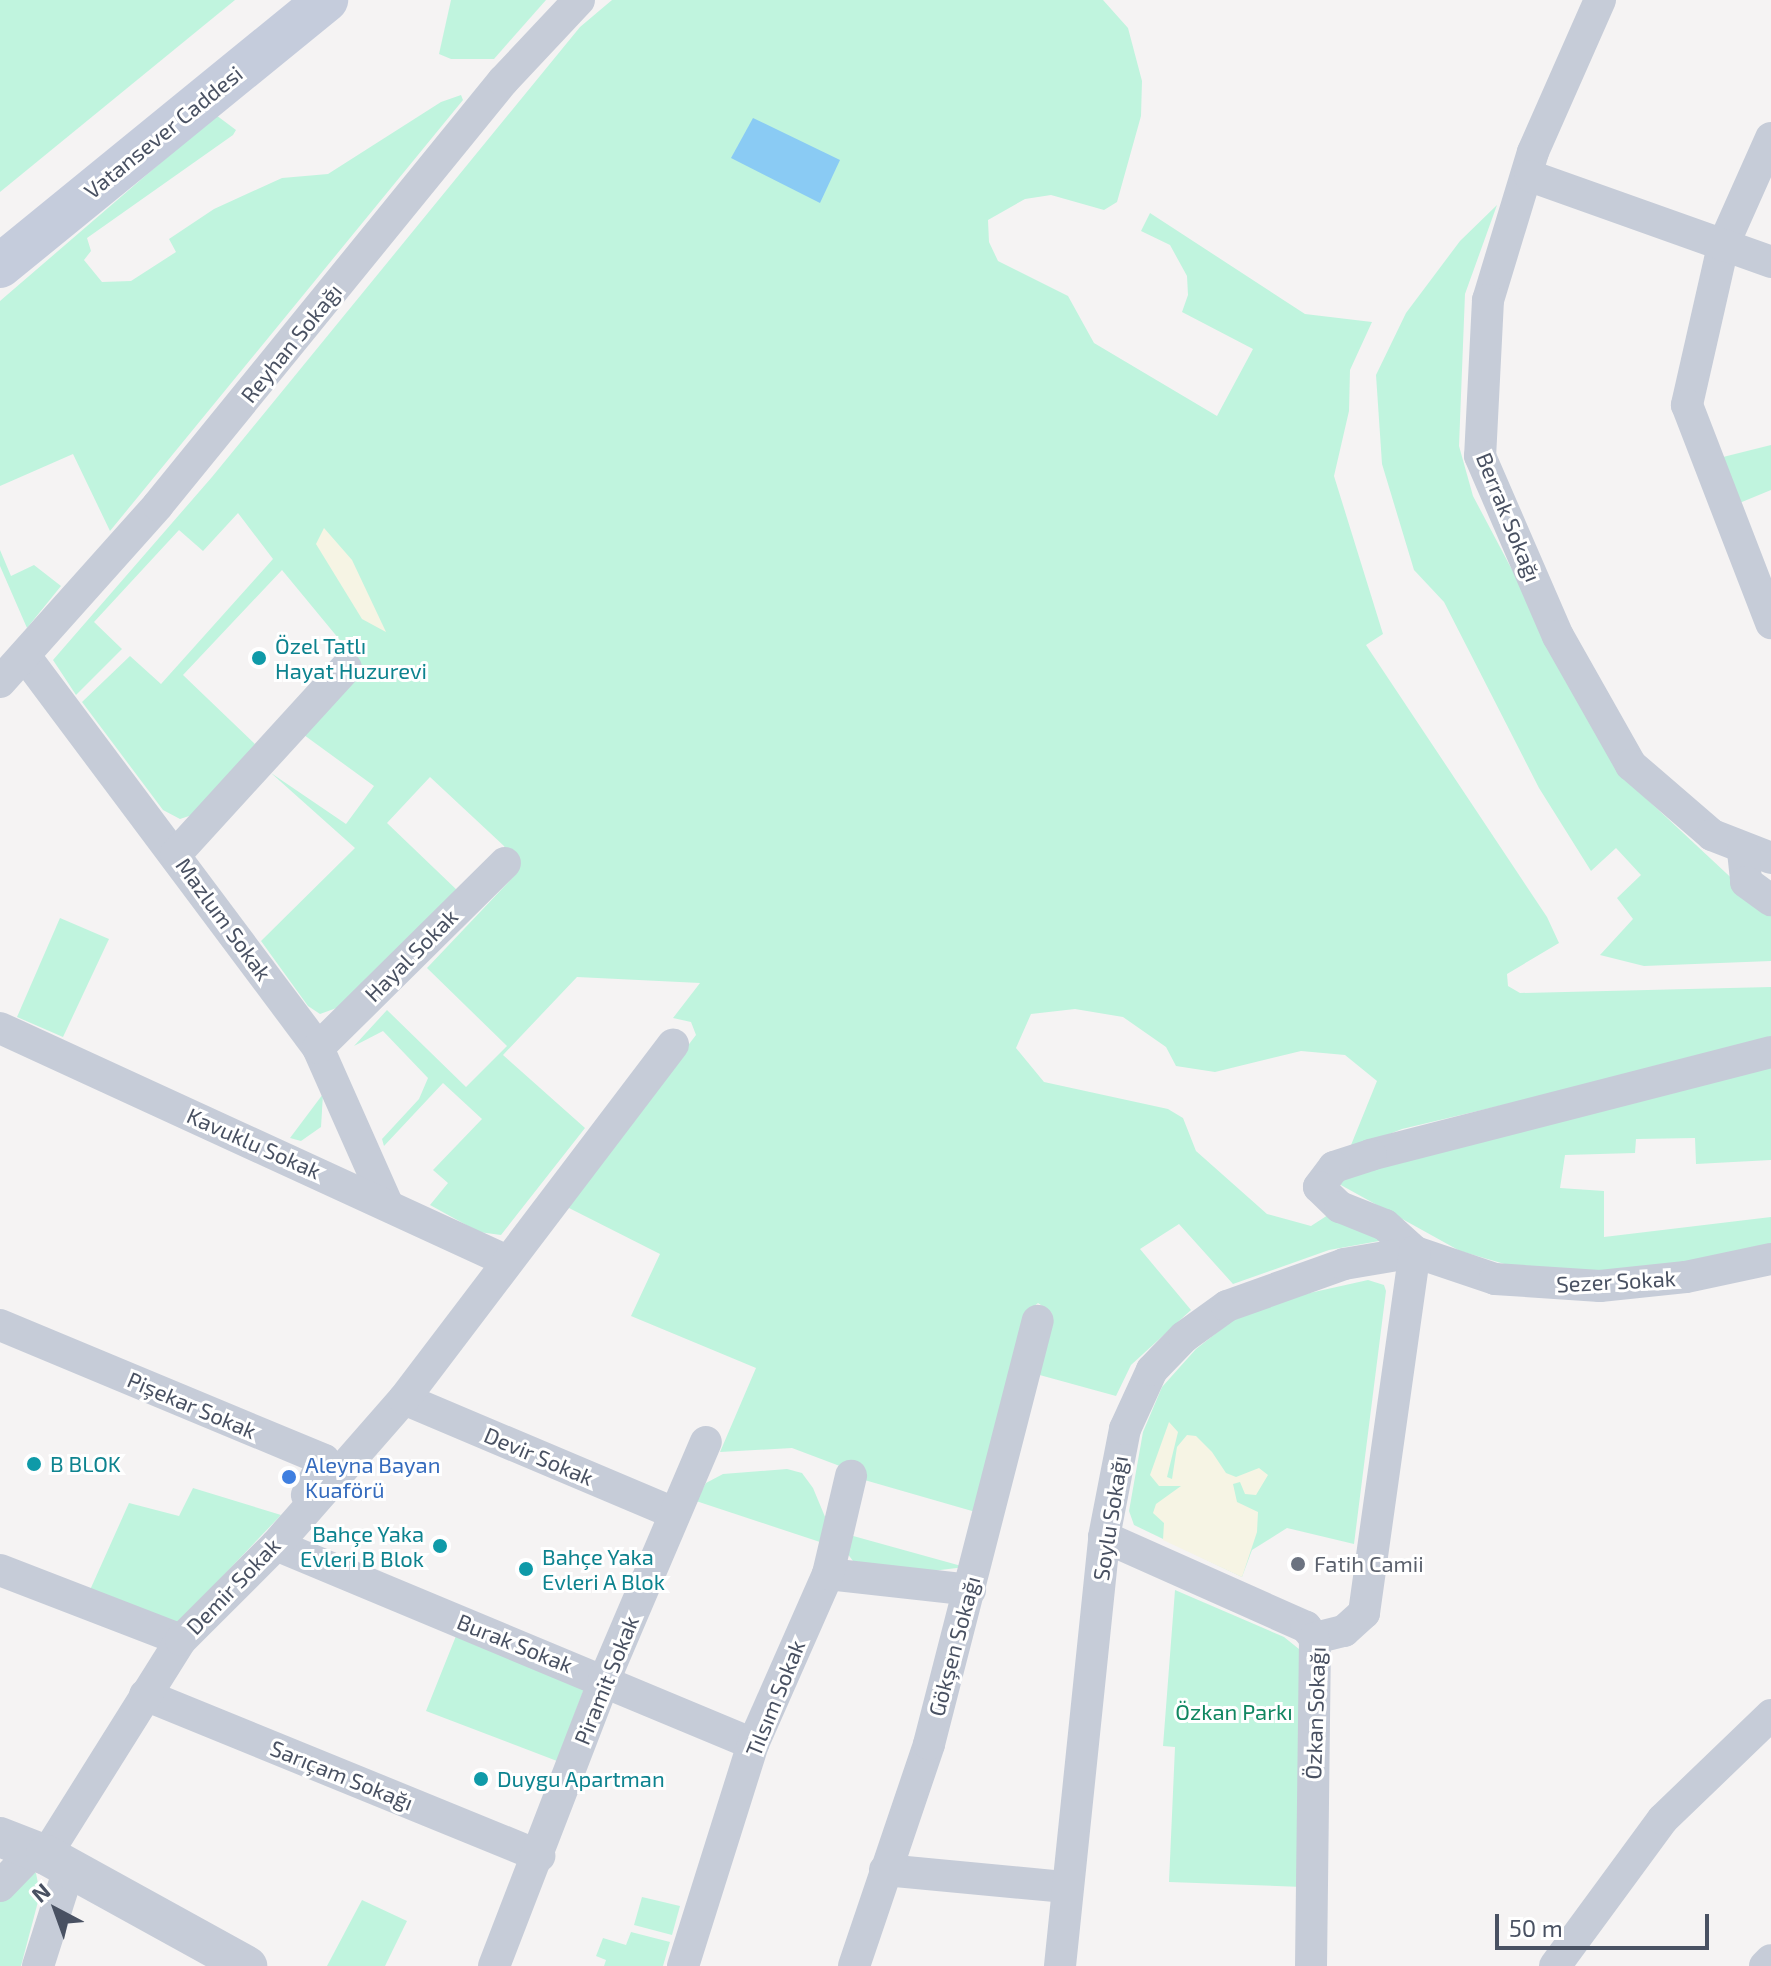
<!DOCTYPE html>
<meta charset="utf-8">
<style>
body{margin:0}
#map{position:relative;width:1771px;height:1966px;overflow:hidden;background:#f5f3f3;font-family:"Exo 2",sans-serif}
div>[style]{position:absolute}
.green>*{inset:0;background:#c0f4de}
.sand>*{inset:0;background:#f6f4e4}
.water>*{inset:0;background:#8acbf4}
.minor>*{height:32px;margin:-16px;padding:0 16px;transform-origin:16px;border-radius:16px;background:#c6ccd8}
.tertiary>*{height:40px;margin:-20px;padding:0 20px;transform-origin:20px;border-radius:20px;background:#c6ccd8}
.secondary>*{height:44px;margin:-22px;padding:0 22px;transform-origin:22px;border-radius:22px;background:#c5ccdc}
.dots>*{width:22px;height:22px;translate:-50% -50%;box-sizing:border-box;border:4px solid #fff;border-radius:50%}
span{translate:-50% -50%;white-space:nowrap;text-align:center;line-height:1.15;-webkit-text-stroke:6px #fff;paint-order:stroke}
.street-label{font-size:22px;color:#495162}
.culture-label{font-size:22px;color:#0d838f}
.left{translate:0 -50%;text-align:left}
.right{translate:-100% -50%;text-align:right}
.shop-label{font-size:22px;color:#366cbe}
.worship-label{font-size:22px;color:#5b616d}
.park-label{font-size:22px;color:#108761}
.north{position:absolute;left:16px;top:1870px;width:80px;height:80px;-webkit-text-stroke:6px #fff;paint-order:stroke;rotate:319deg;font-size:22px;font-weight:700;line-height:32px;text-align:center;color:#495162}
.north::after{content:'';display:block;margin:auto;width:28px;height:36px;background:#495162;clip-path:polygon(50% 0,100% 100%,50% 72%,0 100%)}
.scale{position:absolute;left:1495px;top:1914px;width:214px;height:36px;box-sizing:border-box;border:4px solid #495162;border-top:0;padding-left:10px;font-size:24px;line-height:28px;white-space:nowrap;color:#495162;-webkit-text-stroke:6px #fff;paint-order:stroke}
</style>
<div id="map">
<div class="green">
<i style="clip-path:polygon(0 0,235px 0,0 192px)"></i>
<i style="clip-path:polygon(451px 0,546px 0,494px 59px,451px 59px,439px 54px)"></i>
<i style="clip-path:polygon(612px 0,1103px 0,1128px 28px,1142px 81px,1141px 116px,1117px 202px,1104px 210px,1051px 195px,1025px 199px,988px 220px,989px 242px,998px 261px,1068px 296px,1094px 343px,1217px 416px,1253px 349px,1182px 312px,1188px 295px,1187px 276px,1170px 245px,1141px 231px,1150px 213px,1305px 314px,1372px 322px,1350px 370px,1349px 411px,1334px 476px,1383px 634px,1366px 645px,1547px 917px,1559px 943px,1507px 974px,1508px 986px,1520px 993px,1771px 987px,1771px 1041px,1402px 1129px,1349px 1150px,1377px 1081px,1345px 1055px,1301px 1051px,1215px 1072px,1176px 1066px,1166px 1047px,1123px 1017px,1075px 1009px,1031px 1014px,1016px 1048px,1044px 1082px,1168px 1109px,1183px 1118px,1196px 1151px,1267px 1214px,1311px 1226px,1328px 1215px,1376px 1232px,1379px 1241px,1329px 1250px,1233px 1284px,1179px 1224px,1140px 1249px,1191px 1310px,1131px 1365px,1116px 1396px,1036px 1374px,1052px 1313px,1038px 1303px,1031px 1309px,979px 1513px,861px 1479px,861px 1474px,792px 1448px,720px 1452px,756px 1368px,631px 1316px,660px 1254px,565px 1206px,696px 1035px,691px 1022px,673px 1018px,700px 983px,577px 977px,503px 1055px,585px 1128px,501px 1235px,479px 1232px,430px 1205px,448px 1183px,433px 1170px,482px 1119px,443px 1083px,384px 1146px,382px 1139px,419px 1099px,428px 1078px,383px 1031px,354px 1046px,387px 1010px,466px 1087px,507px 1046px,427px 968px,517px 873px,504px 846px,430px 777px,387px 823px,459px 892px,342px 1006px,320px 1014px,308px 1006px,261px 941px,355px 848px,271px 773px,346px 824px,374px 786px,304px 735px,361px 672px,353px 656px,282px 570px,183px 675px,256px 745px,192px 815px,180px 819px,163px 810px,82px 702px,130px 656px,161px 684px,273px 559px,238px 513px,203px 551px,179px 530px,94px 622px,122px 649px,76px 695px,53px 660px,212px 477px,580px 27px)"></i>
<i style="clip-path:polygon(461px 95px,463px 100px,110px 531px,73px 454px,0 486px,0 301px,216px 115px,236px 130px,233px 135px,87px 238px,91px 251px,84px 260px,102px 282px,131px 281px,176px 252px,169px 239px,214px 209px,282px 178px,328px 174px,441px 102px)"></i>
<i style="clip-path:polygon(1497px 205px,1465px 294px,1459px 446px,1473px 496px,1620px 774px,1771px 915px,1771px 961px,1644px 966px,1600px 955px,1633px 919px,1617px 898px,1641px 875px,1616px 848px,1591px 871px,1539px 788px,1444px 602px,1414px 570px,1382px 464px,1376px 375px,1406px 313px,1460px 241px)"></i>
<i style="clip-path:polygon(1771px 445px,1771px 490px,1737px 504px,1719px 458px)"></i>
<i style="clip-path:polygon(0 550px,11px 576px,34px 565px,61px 586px,27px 628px,0 566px)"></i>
<i style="clip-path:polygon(60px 918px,109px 939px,63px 1037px,17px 1017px)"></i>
<i style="clip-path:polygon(1771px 1065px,1771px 1160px,1696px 1164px,1695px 1138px,1636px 1139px,1635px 1153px,1565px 1155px,1560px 1188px,1604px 1191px,1604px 1237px,1771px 1217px,1771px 1252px,1594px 1274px,1529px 1271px,1460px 1251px,1339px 1184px,1349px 1176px)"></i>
<i style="clip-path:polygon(323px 1094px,321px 1127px,301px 1141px,290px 1138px)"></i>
<i style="clip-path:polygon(1368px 1280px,1384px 1285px,1386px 1291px,1354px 1544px,1287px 1528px,1252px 1550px,1242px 1577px,1134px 1525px,1129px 1511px,1143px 1432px,1162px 1387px,1196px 1349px,1233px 1320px,1305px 1294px)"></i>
<i style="clip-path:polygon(787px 1469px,802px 1473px,813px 1488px,828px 1524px,826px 1544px,696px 1501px,706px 1483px,723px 1474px)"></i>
<i style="clip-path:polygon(193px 1488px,281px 1515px,177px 1624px,90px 1590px,129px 1503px,179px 1516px)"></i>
<i style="clip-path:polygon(846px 1534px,965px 1567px,924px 1572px,853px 1561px,844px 1549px)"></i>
<i style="clip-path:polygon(1175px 1590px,1284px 1637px,1299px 1649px,1303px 1887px,1169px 1882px,1175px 1747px,1163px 1746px)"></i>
<i style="clip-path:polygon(458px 1631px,584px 1689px,557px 1761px,426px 1711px)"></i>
<i style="clip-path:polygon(30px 1872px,36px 1873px,40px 1894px,21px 1966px,0 1966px,0 1899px)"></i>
<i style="clip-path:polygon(642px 1897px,680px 1906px,672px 1935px,634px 1925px)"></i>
<i style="clip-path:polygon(362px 1900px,407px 1921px,385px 1966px,327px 1966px)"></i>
<i style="clip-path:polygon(631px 1932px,670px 1942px,663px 1966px,604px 1966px,606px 1960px,596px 1956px,603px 1938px,626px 1945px)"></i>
</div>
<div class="sand">
<i style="clip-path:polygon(324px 528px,352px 560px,386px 632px,362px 619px,316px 544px)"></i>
<i style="clip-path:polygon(1169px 1422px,1178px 1432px,1167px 1477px,1172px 1479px,1177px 1447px,1187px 1435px,1196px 1436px,1212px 1452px,1226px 1473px,1236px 1477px,1259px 1468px,1268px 1475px,1256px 1495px,1245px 1494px,1240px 1482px,1233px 1484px,1237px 1502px,1258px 1512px,1257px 1532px,1242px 1577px,1163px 1540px,1164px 1523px,1153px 1513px,1156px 1504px,1181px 1486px,1159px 1486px,1150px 1475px)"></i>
</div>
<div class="water">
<i style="clip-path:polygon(753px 118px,840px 160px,820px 203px,731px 158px)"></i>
</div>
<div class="minor">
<i style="left:1600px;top:0;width:166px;rotate:113.8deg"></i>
<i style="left:1533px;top:152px;width:155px;rotate:106.9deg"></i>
<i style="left:1488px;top:300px;width:156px;rotate:92.9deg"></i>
<i style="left:1480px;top:456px;width:196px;rotate:66.6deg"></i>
<i style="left:1558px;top:636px;width:148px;rotate:60.5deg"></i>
<i style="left:1631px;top:765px;width:107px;rotate:40.8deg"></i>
<i style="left:1712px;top:835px;width:63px;rotate:21.3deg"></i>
<i style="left:1771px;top:138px;width:118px;rotate:114deg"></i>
<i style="left:1723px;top:246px;width:163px;rotate:102.8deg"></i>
<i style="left:1687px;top:405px;width:234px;rotate:68.9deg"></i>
<i style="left:1530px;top:176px;width:256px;rotate:19.6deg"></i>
<i style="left:25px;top:656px;width:489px;rotate:53.2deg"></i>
<i style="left:318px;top:1048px;width:171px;rotate:66.1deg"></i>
<i style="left:0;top:682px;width:237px;rotate:-48.2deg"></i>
<i style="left:158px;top:505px;width:547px;rotate:-50.87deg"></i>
<i style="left:503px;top:81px;width:111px;rotate:-46.8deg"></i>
<i style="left:1743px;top:851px;width:31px;rotate:84deg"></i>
<i style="left:1746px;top:882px;width:31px;rotate:36deg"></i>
<i style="left:176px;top:854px;width:252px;rotate:-47.6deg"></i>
<i style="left:0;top:1028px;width:558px;rotate:24.68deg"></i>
<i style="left:318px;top:1048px;width:263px;rotate:-44.7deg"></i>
<i style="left:1771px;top:1052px;width:413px;rotate:165.6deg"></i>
<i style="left:1371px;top:1155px;width:39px;rotate:162deg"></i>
<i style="left:1334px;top:1167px;width:25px;rotate:127deg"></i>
<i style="left:1319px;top:1187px;width:29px;rotate:44deg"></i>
<i style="left:1340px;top:1207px;width:48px;rotate:21.8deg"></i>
<i style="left:1385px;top:1225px;width:40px;rotate:42deg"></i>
<i style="left:1415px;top:1252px;width:84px;rotate:18.6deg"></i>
<i style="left:1495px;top:1279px;width:105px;rotate:3.8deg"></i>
<i style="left:1600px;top:1286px;width:86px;rotate:-6deg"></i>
<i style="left:1686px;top:1277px;width:87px;rotate:-12deg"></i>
<i style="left:0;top:1325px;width:351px;rotate:22.6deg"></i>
<i style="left:324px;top:1460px;width:39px;rotate:116deg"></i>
<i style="left:404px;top:1399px;width:293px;rotate:22.9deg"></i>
<i style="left:1104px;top:1537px;width:221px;rotate:24deg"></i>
<i style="left:1306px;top:1627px;width:14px;rotate:51deg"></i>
<i style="left:276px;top:1545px;width:517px;rotate:22.65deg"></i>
<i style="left:0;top:1570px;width:194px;rotate:21.1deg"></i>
<i style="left:828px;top:1574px;width:143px;rotate:6.4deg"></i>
<i style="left:145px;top:1695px;width:426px;rotate:22.2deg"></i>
<i style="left:46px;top:1855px;width:254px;rotate:-57.9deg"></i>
<i style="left:181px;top:1640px;width:134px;rotate:-45deg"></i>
<i style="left:276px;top:1545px;width:194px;rotate:-48.8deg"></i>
<i style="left:404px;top:1399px;width:445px;rotate:-52.8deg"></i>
<i style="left:885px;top:1870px;width:182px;rotate:5.4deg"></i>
<i style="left:0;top:1886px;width:49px;rotate:-45.8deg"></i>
<i style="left:38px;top:1966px;width:102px;rotate:-72.3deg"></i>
<i style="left:494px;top:1966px;width:303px;rotate:-68.9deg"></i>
<i style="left:603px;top:1683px;width:262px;rotate:-66.9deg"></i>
<i style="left:683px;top:1966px;width:233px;rotate:-72.5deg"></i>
<i style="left:753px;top:1744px;width:186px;rotate:-66.2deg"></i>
<i style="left:828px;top:1574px;width:101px;rotate:-76.8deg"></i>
<i style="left:854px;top:1966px;width:234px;rotate:-71.3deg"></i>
<i style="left:929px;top:1744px;width:437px;rotate:-75.6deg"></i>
<i style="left:1060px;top:1966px;width:431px;rotate:-84.1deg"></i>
<i style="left:1104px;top:1537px;width:110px;rotate:-79deg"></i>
<i style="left:1125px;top:1429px;width:65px;rotate:-65.4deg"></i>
<i style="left:1152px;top:1370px;width:46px;rotate:-45.9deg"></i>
<i style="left:1184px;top:1337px;width:53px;rotate:-35.8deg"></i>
<i style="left:1227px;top:1306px;width:124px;rotate:-19.7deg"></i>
<i style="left:1344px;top:1264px;width:72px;rotate:-9.6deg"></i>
<i style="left:1311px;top:1966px;width:328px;rotate:-89.3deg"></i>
<i style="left:1315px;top:1638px;width:30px;rotate:-14deg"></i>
<i style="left:1344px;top:1631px;width:27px;rotate:-42deg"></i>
<i style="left:1364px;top:1613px;width:365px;rotate:-82deg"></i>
<i style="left:1555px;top:1966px;width:182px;rotate:-53.7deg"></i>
<i style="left:1663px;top:1819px;width:150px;rotate:-43.9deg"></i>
<i style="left:1765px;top:1966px;width:8px;rotate:-45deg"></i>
</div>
<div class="tertiary">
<i style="left:0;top:1837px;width:49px;rotate:21.4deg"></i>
<i style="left:46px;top:1855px;width:230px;rotate:28.9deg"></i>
</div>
<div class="secondary">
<i style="left:0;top:266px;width:421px;rotate:-39.2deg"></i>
</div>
<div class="dots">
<i style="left:259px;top:658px;background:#0f9aa8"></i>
<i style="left:34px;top:1464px;background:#0f9aa8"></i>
<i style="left:289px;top:1477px;background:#3f7fe0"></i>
<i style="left:440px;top:1546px;background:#0f9aa8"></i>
<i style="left:1298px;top:1564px;background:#6b7280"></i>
<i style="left:526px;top:1569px;background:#0f9aa8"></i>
<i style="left:481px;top:1779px;background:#0f9aa8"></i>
</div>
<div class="street-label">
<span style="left:163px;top:132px;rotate:-39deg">Vatansever Caddesi</span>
<span style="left:291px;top:343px;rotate:-51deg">Reyhan Sokağı</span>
<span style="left:1509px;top:517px;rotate:68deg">Berrak Sokağı</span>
<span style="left:224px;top:919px;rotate:54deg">Mazlum Sokak</span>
<span style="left:411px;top:955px;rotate:-45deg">Hayal Sokak</span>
<span style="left:254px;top:1143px;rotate:24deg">Kavuklu Sokak</span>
<span style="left:1616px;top:1281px;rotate:-3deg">Sezer Sokak</span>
<span style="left:192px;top:1405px;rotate:23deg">Pişekar Sokak</span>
<span style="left:539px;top:1456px;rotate:23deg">Devir Sokak</span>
<span style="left:1110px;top:1518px;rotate:-81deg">Soylu Sokağı</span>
<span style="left:233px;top:1586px;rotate:-46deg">Demir Sokak</span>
<span style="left:515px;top:1643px;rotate:22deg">Burak Sokak</span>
<span style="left:954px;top:1646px;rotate:-75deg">Gökşen Sokağı</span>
<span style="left:606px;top:1680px;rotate:-68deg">Piramit Sokak</span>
<span style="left:775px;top:1698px;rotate:-68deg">Tılsım Sokak</span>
<span style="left:1315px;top:1713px;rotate:-88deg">Özkan Sokağı</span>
<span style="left:342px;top:1775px;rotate:22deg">Sarıçam Sokağı</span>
</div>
<div class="culture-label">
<span class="left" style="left:275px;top:658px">Özel Tatlı<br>Hayat Huzurevi</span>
<span class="left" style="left:50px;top:1464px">B BLOK</span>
<span class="right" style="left:424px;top:1546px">Bahçe Yaka<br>Evleri B Blok</span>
<span class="left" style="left:542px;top:1569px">Bahçe Yaka<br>Evleri A Blok</span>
<span class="left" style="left:497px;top:1779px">Duygu Apartman</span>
</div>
<div class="shop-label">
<span class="left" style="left:305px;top:1477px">Aleyna Bayan<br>Kuaförü</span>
</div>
<div class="worship-label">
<span class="left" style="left:1314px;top:1564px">Fatih Camii</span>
</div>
<div class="park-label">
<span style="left:1234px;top:1712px">Özkan Parkı</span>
</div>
<div class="north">N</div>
<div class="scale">50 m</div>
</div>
